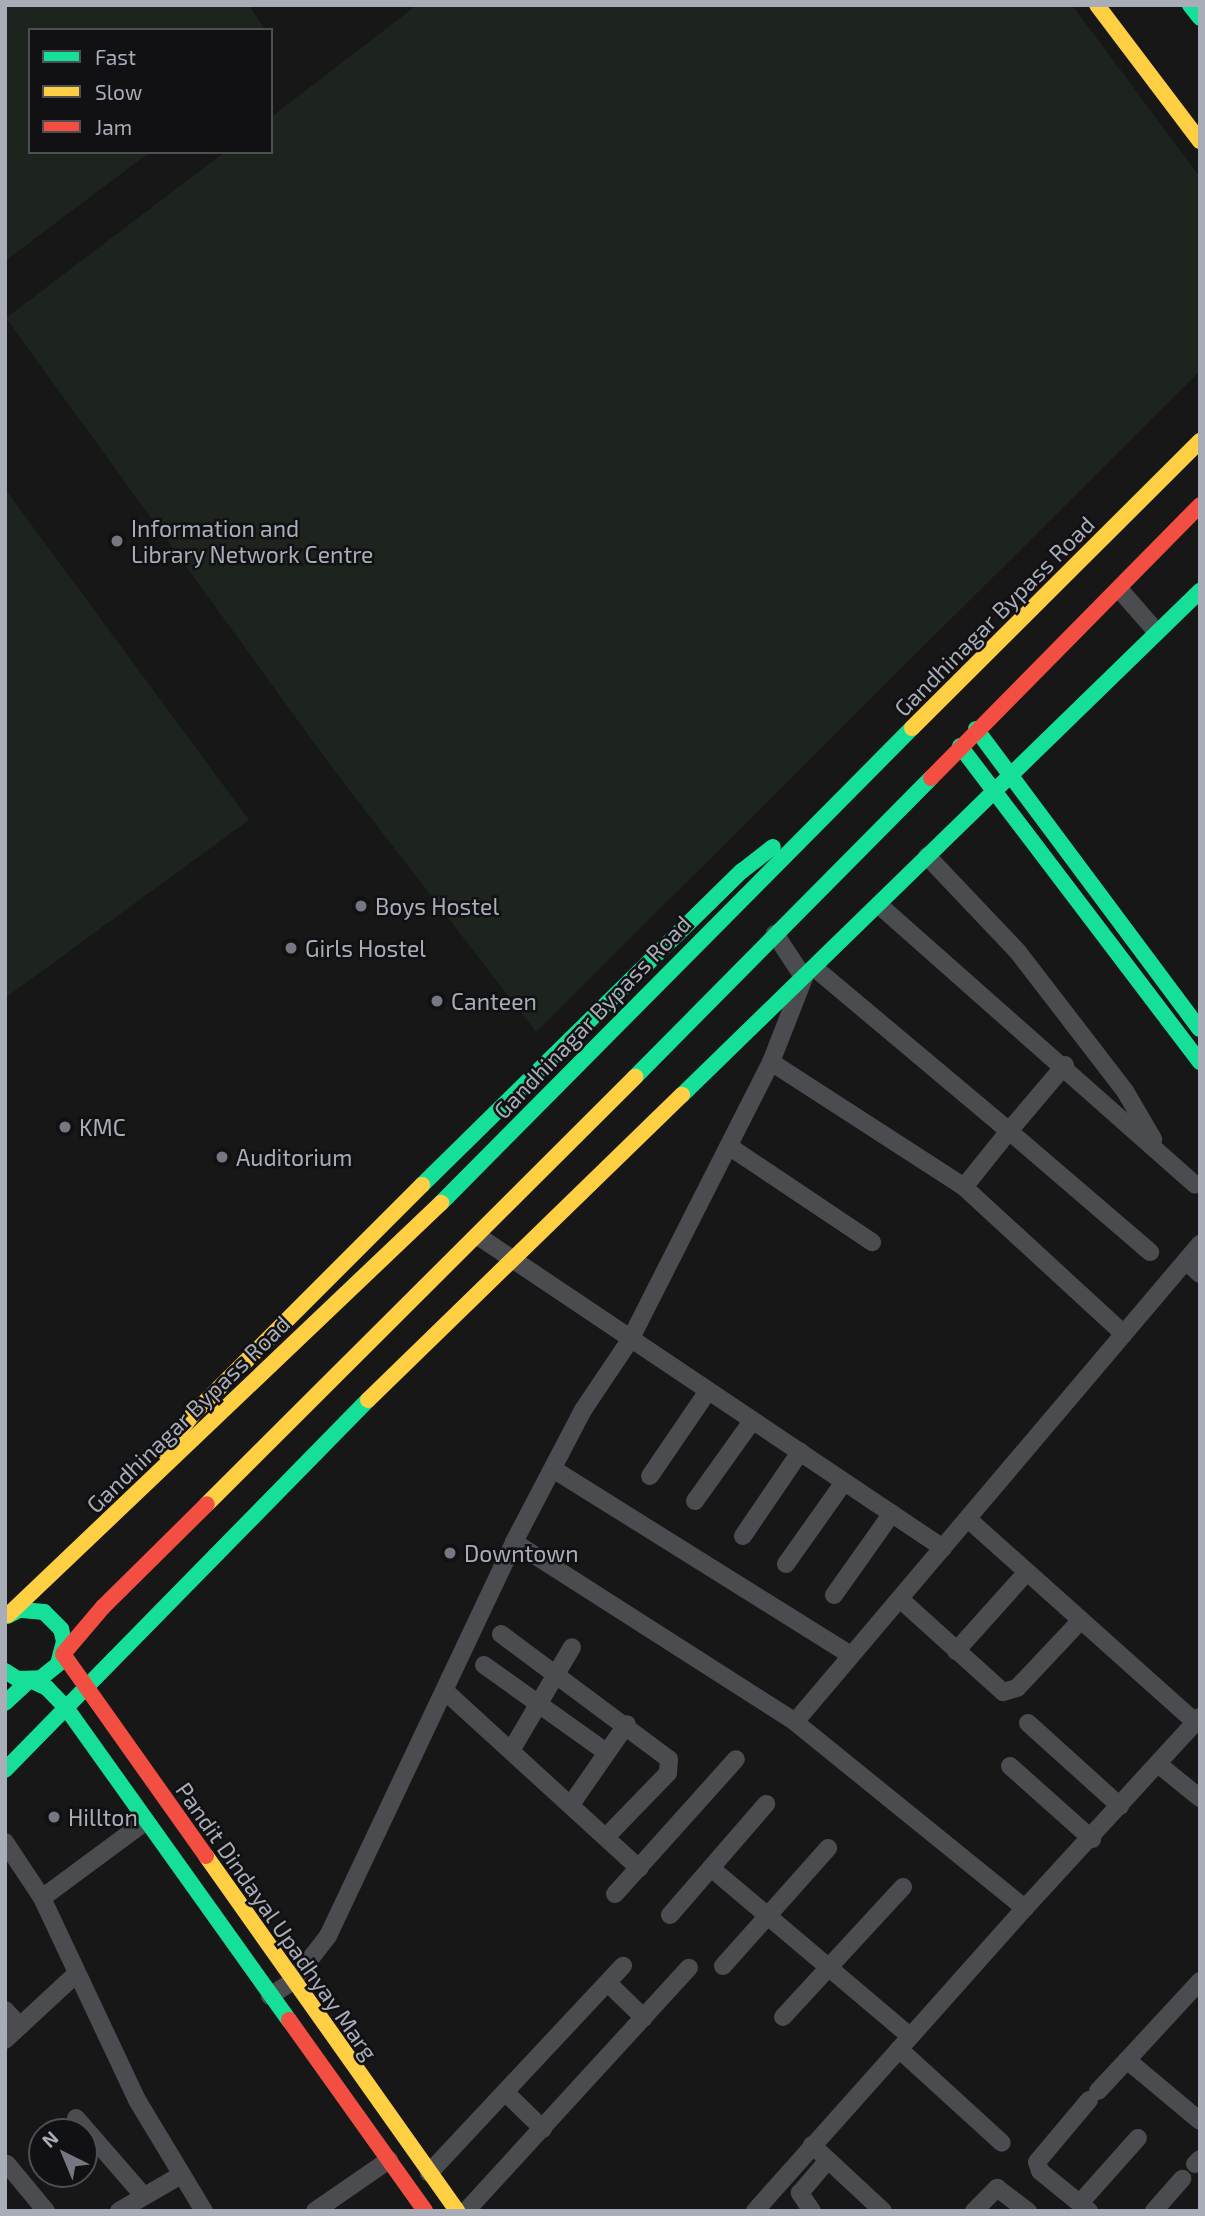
<!DOCTYPE html>
<style>
body{margin:0}
#map{position:relative;width:1205px;height:2216px;overflow:hidden;background:#171717;font-family:"Exo 2",sans-serif}
div>[style]{position:absolute}
.green>*{inset:0;background:#1d241e}
.street>*{height:18px;margin:-9px;padding:0 9px;transform-origin:9px;border-radius:9px;background:#4b4c50}
.fast>*{height:16px;margin:-8px;padding:0 8px;transform-origin:8px;border-radius:8px;background:#16e098}
.slow>*{height:16px;margin:-8px;padding:0 8px;transform-origin:8px;border-radius:8px;background:#ffcf43}
.jam>*{height:16px;margin:-8px;padding:0 8px;transform-origin:8px;border-radius:8px;background:#f24e42}
.dots>*{width:19px;height:19px;translate:-50% -50%;box-sizing:border-box;border:4px solid #111113;border-radius:50%}
span{translate:-50% -50%;white-space:nowrap;text-align:center;line-height:1.15;-webkit-text-stroke:5px #111113;paint-order:stroke}
.poi-label{font-size:23px;color:#a8adb8}
.left{translate:0 -50%;text-align:left}
.street-label{font-size:23px;color:#a8adb8}
.frame{position:absolute;inset:0;border:7px solid #a8adb8;pointer-events:none}
.legend{position:absolute;left:28px;top:28px;width:245px;height:126px;box-sizing:border-box;background:#111113;border:2px solid #4d4f55;margin:0;padding:9px 12px;list-style:none;font-size:21px;color:#a8adb8}
.legend li{display:flex;align-items:center;gap:14px;height:35px}
.legend b{width:35px;border:2px solid #4d4f55}
.north{position:absolute;left:28px;top:2118px;width:70px;height:70px;box-sizing:border-box;background:#111113;border:2px solid #4d4f55;border-radius:50%;rotate:317deg;font-size:19px;font-weight:700;line-height:28px;text-align:center;color:#a8adb8}
.north::after{content:'';display:block;margin:auto;width:24px;height:32px;background:#757880;clip-path:polygon(50% 0,100% 100%,50% 72%,0 100%)}
</style>
<div id="map">
<div class="green">
<i style="clip-path:polygon(5px 5px,249px 5px,265px 30px,30px 30px,30px 152px,150px 152px,5px 261px)"></i>
<i style="clip-path:polygon(417px 5px,1072px 5px,1200px 177px,1200px 371px,536px 1032px,328px 762px,6px 318px,225px 152px,271px 152px,271px 117px)"></i>
<i style="clip-path:polygon(5px 489px,249px 820px,5px 998px)"></i>
</div>
<div class="street">
<i style="left:1120px;top:590px;width:55px;rotate:48.7deg"></i>
<i style="left:927px;top:856px;width:132px;rotate:46.5deg"></i>
<i style="left:1018px;top:952px;width:175px;rotate:52.4deg"></i>
<i style="left:1125px;top:1091px;width:56px;rotate:59.7deg"></i>
<i style="left:879px;top:905px;width:422px;rotate:41.5deg"></i>
<i style="left:771px;top:1062px;width:230px;rotate:32.9deg"></i>
<i style="left:964px;top:1187px;width:72px;rotate:-51.2deg"></i>
<i style="left:1009px;top:1131px;width:253px;rotate:-140deg"></i>
<i style="left:1065px;top:1065px;width:87px;rotate:130.3deg"></i>
<i style="left:1009px;top:1131px;width:186px;rotate:40.6deg"></i>
<i style="left:730px;top:1147px;width:171px;rotate:33.8deg"></i>
<i style="left:964px;top:1187px;width:217px;rotate:42.6deg"></i>
<i style="left:478px;top:1236px;width:560px;rotate:33.86deg"></i>
<i style="left:1186px;top:1261px;width:19px;rotate:43deg"></i>
<i style="left:553px;top:1469px;width:351px;rotate:32deg"></i>
<i style="left:650px;top:1476px;width:103px;rotate:-55.7deg"></i>
<i style="left:695px;top:1501px;width:98px;rotate:-54.5deg"></i>
<i style="left:968px;top:1519px;width:305px;rotate:41.8deg"></i>
<i style="left:743px;top:1536px;width:102px;rotate:-55.8deg"></i>
<i style="left:514px;top:1542px;width:334px;rotate:32.6deg"></i>
<i style="left:795px;top:1722px;width:296px;rotate:39deg"></i>
<i style="left:1025px;top:1908px;width:259px;rotate:-47.5deg"></i>
<i style="left:786px;top:1564px;width:100px;rotate:-54.7deg"></i>
<i style="left:834px;top:1595px;width:100px;rotate:-54.7deg"></i>
<i style="left:900px;top:1599px;width:139px;rotate:42.1deg"></i>
<i style="left:1003px;top:1692px;width:15px;rotate:-16deg"></i>
<i style="left:1017px;top:1688px;width:93px;rotate:-46.7deg"></i>
<i style="left:501px;top:1634px;width:209px;rotate:36.7deg"></i>
<i style="left:669px;top:1759px;width:14px;rotate:94deg"></i>
<i style="left:668px;top:1773px;width:88px;rotate:134.1deg"></i>
<i style="left:956px;top:1651px;width:106px;rotate:-48.1deg"></i>
<i style="left:484px;top:1665px;width:150px;rotate:35.5deg"></i>
<i style="left:445px;top:1691px;width:263px;rotate:42.4deg"></i>
<i style="left:795px;top:1722px;width:627px;rotate:-49.73deg"></i>
<i style="left:1028px;top:1723px;width:124px;rotate:42.1deg"></i>
<i style="left:512px;top:1749px;width:118px;rotate:-59.5deg"></i>
<i style="left:1158px;top:1764px;width:54px;rotate:39deg"></i>
<i style="left:1010px;top:1766px;width:110px;rotate:41.7deg"></i>
<i style="left:572px;top:1803px;width:96px;rotate:-55.2deg"></i>
<i style="left:5px;top:1842px;width:67px;rotate:56.5deg"></i>
<i style="left:42px;top:1898px;width:223px;rotate:64.8deg"></i>
<i style="left:137px;top:2100px;width:130px;rotate:58.9deg"></i>
<i style="left:711px;top:1868px;width:260px;rotate:40.2deg"></i>
<i style="left:615px;top:1894px;width:181px;rotate:-48.1deg"></i>
<i style="left:42px;top:1898px;width:129px;rotate:-36.5deg"></i>
<i style="left:670px;top:1915px;width:147px;rotate:-49.1deg"></i>
<i style="left:723px;top:1966px;width:158px;rotate:-48.3deg"></i>
<i style="left:1200px;top:1981px;width:108px;rotate:132.7deg"></i>
<i style="left:1127px;top:2060px;width:95px;rotate:39.9deg"></i>
<i style="left:608px;top:1983px;width:50px;rotate:44.2deg"></i>
<i style="left:270px;top:1996px;width:27px;rotate:-33deg"></i>
<i style="left:293px;top:1981px;width:57px;rotate:-52.1deg"></i>
<i style="left:328px;top:1936px;width:436px;rotate:-64.7deg"></i>
<i style="left:514px;top:1542px;width:149px;rotate:-62.4deg"></i>
<i style="left:583px;top:1410px;width:84px;rotate:-56.1deg"></i>
<i style="left:630px;top:1340px;width:312px;rotate:-63.1deg"></i>
<i style="left:771px;top:1062px;width:90px;rotate:-68.6deg"></i>
<i style="left:804px;top:978px;width:53px;rotate:-123.4deg"></i>
<i style="left:5px;top:2010px;width:22px;rotate:47deg"></i>
<i style="left:783px;top:2017px;width:177px;rotate:-47.3deg"></i>
<i style="left:5px;top:2040px;width:98px;rotate:-42.9deg"></i>
<i style="left:899px;top:2049px;width:139px;rotate:42.4deg"></i>
<i style="left:1098px;top:2091px;width:42px;rotate:-46.9deg"></i>
<i style="left:505px;top:2092px;width:53px;rotate:44.2deg"></i>
<i style="left:76px;top:2118px;width:101px;rotate:49deg"></i>
<i style="left:812px;top:2145px;width:97px;rotate:42.9deg"></i>
<i style="left:7px;top:2164px;width:61px;rotate:50.3deg"></i>
<i style="left:1195px;top:2164px;width:7px;rotate:-45deg"></i>
<i style="left:429px;top:2173px;width:284px;rotate:-46.9deg"></i>
<i style="left:1080px;top:2203px;width:87px;rotate:-48.3deg"></i>
<i style="left:119px;top:2211px;width:72px;rotate:-30.1deg"></i>
<i style="left:315px;top:2211px;width:90px;rotate:-34.6deg"></i>
<i style="left:466px;top:2211px;width:330px;rotate:-47.5deg"></i>
<i style="left:755px;top:2211px;width:406px;rotate:-48.3deg"></i>
<i style="left:812px;top:2211px;width:22px;rotate:-124deg"></i>
<i style="left:800px;top:2193px;width:43px;rotate:-49.7deg"></i>
<i style="left:974px;top:2211px;width:33px;rotate:-45deg"></i>
<i style="left:997px;top:2188px;width:39px;rotate:37deg"></i>
<i style="left:1089px;top:2211px;width:63px;rotate:-140.8deg"></i>
<i style="left:1040px;top:2171px;width:9px;rotate:-108deg"></i>
<i style="left:1037px;top:2162px;width:81px;rotate:-50deg"></i>
<i style="left:1154px;top:2211px;width:43px;rotate:-48.8deg"></i>
</div>
<div class="fast">
<i style="left:1190px;top:5px;width:16px;rotate:52deg"></i>
<i style="left:976px;top:729px;width:374px;rotate:53.3deg"></i>
<i style="left:960px;top:746px;width:397px;rotate:52.8deg"></i>
<i style="left:635px;top:1077px;width:421px;rotate:-45.3deg"></i>
<i style="left:682px;top:1095px;width:723px;rotate:-44.22deg"></i>
<i style="left:422px;top:1185px;width:448px;rotate:-44.5deg"></i>
<i style="left:742px;top:871px;width:39px;rotate:-38deg"></i>
<i style="left:441px;top:1203px;width:669px;rotate:-45.24deg"></i>
<i style="left:5px;top:1671px;width:15px;rotate:32deg"></i>
<i style="left:18px;top:1679px;width:23px;rotate:-2deg"></i>
<i style="left:41px;top:1678px;width:22px;rotate:-39deg"></i>
<i style="left:58px;top:1664px;width:24px;rotate:-75deg"></i>
<i style="left:64px;top:1641px;width:12px;rotate:-104deg"></i>
<i style="left:61px;top:1629px;width:24px;rotate:-135deg"></i>
<i style="left:44px;top:1612px;width:25px;rotate:-175deg"></i>
<i style="left:19px;top:1610px;width:13px;rotate:153deg"></i>
<i style="left:5px;top:1703px;width:34px;rotate:-43deg"></i>
<i style="left:30px;top:1680px;width:19px;rotate:25deg"></i>
<i style="left:47px;top:1688px;width:29px;rotate:46deg"></i>
<i style="left:67px;top:1709px;width:382px;rotate:54.5deg"></i>
<i style="left:5px;top:1770px;width:518px;rotate:-45.55deg"></i>
</div>
<div class="slow">
<i style="left:1097px;top:5px;width:171px;rotate:52.9deg"></i>
<i style="left:912px;top:728px;width:407px;rotate:-44.9deg"></i>
<i style="left:368px;top:1400px;width:438px;rotate:-44.2deg"></i>
<i style="left:164px;top:1452px;width:48px;rotate:-52.7deg"></i>
<i style="left:193px;top:1414px;width:324px;rotate:-45deg"></i>
<i style="left:207px;top:1504px;width:605px;rotate:-44.93deg"></i>
<i style="left:8px;top:1615px;width:598px;rotate:-43.58deg"></i>
<i style="left:206px;top:1856px;width:435px;rotate:54.7deg"></i>
</div>
<div class="jam">
<i style="left:931px;top:778px;width:383px;rotate:-45.4deg"></i>
<i style="left:206px;top:1856px;width:247px;rotate:-125.3deg"></i>
<i style="left:63px;top:1654px;width:62px;rotate:-49.6deg"></i>
<i style="left:103px;top:1607px;width:146px;rotate:-44.7deg"></i>
<i style="left:289px;top:2020px;width:234px;rotate:54.5deg"></i>
</div>
<div class="dots">
<i style="left:117px;top:541px;background:#757880"></i>
<i style="left:361px;top:906px;background:#757880"></i>
<i style="left:291px;top:948px;background:#757880"></i>
<i style="left:437px;top:1001px;background:#757880"></i>
<i style="left:65px;top:1127px;background:#757880"></i>
<i style="left:222px;top:1157px;background:#757880"></i>
<i style="left:450px;top:1553px;background:#757880"></i>
<i style="left:54px;top:1817px;background:#757880"></i>
</div>
<div class="poi-label">
<span class="left" style="left:131px;top:541px">Information and<br>Library Network Centre</span>
<span class="left" style="left:375px;top:906px">Boys Hostel</span>
<span class="left" style="left:305px;top:948px">Girls Hostel</span>
<span class="left" style="left:451px;top:1001px">Canteen</span>
<span class="left" style="left:79px;top:1127px">KMC</span>
<span class="left" style="left:236px;top:1157px">Auditorium</span>
<span class="left" style="left:464px;top:1553px">Downtown</span>
<span class="left" style="left:68px;top:1817px">Hillton</span>
</div>
<div class="street-label">
<span style="left:994px;top:616px;rotate:-45deg">Gandhinagar Bypass Road</span>
<span style="left:592px;top:1017px;rotate:-46deg">Gandhinagar Bypass Road</span>
<span style="left:188px;top:1414px;rotate:-44deg">Gandhinagar Bypass Road</span>
<span style="left:277px;top:1921px;rotate:55deg">Pandit Dindayal Upadhyay Marg</span>
</div>
<div class="frame"></div>
<ul class="legend">
<li><b style="height:9px;background:#16e098"></b>Fast</li>
<li><b style="height:9px;background:#ffcf43"></b>Slow</li>
<li><b style="height:9px;background:#f24e42"></b>Jam</li>
</ul>
<div class="north">N</div>
</div>
